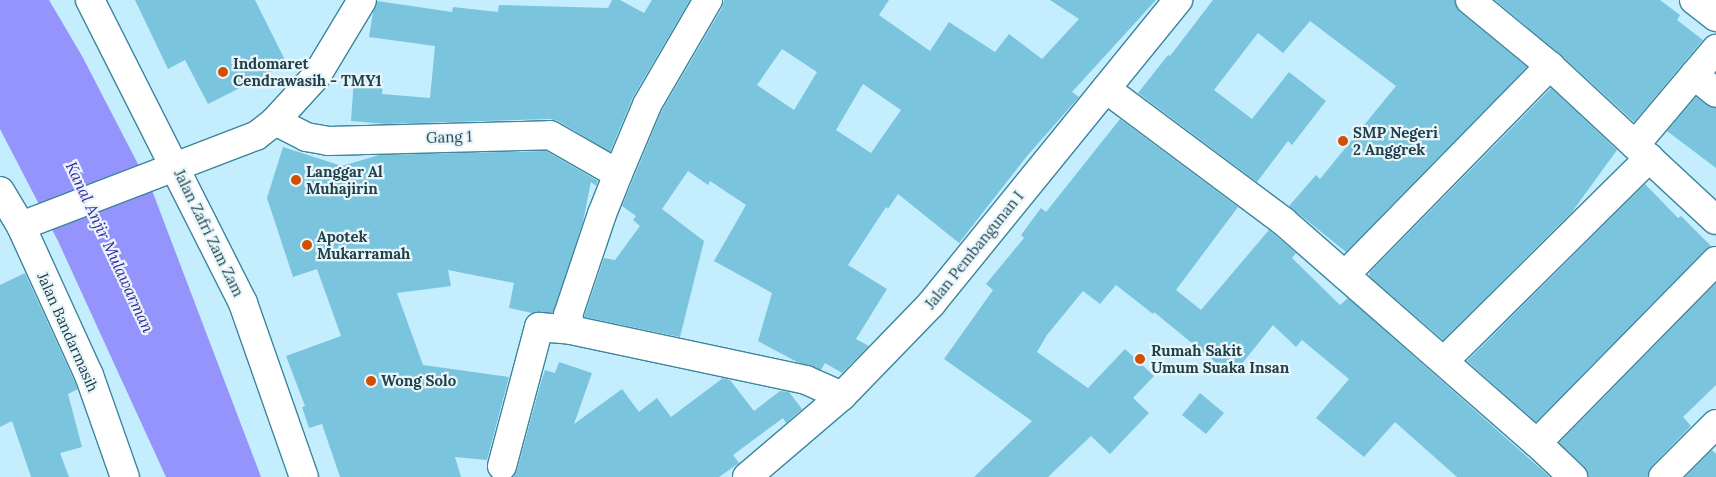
<!DOCTYPE html>
<style>
body{margin:0}
#map{position:relative;width:1716px;height:477px;overflow:hidden;background:#c4eefe;font-family:Lora,serif}
div>[style]{position:absolute}
.water>*{inset:0;background:#9494fc}
.building>*{inset:0;background:#7bc4dd}
.roads{filter:drop-shadow(1px 0 #3c859d) drop-shadow(-1px 0 #3c859d) drop-shadow(0 1px #3c859d) drop-shadow(0 -1px #3c859d)}
.street>*{height:28px;margin:-14px;padding:0 14px;transform-origin:14px;border-radius:14px;background:#fff}
.secondary>*{height:28px;margin:-14px;padding:0 14px;transform-origin:14px;border-radius:14px;background:#fff}
.dots>*{width:14px;height:14px;translate:-50% -50%;box-sizing:border-box;border:2px solid #e8f6fb;border-radius:50%}
span{translate:-50% -50%;white-space:nowrap;text-align:center;line-height:1.15;-webkit-text-stroke:4.5px #e8f6fb;paint-order:stroke}
.poi-label{font-size:15px;color:#21404a;font-weight:700}
.left{translate:0 -50%;text-align:left}
.street-label{font-size:15px;color:#21404a}
.water-label{font-size:16px;color:#3b249c;font-style:italic}
</style>
<div id="map">
<div class="water">
<i style="clip-path:polygon(0 0,49px 0,82px 56px,153px 193px,261px 477px,166px 477px,58px 241px,0 129px)"></i>
</div>
<div class="building">
<i style="clip-path:polygon(135px 0,255px 0,287px 64px,208px 104px,185px 60px,168px 69px)"></i>
<i style="clip-path:polygon(612px 0,620px 0,644px 13px,652px 0,690px 0,633px 97px,610px 152px,558px 121px,550px 119px,386px 124px,351px 121px,354px 78px,383px 81px,382px 94px,430px 98px,435px 46px,369px 37px,373px 12px,377px 1px,452px 12px,453px 7px,498px 12px,499px 5px,608px 8px)"></i>
<i style="clip-path:polygon(evenodd,724px 0,889px 0,879px 15px,930px 51px,949px 22px,995px 52px,1009px 34px,1042px 59px,1079px 19px,1050px 0,1156px 0,1072px 92px,1079px 97px,1027px 156px,959px 243px,898px 194px,888px 209px,886px 207px,848px 265px,887px 289px,856px 339px,869px 346px,842px 373px,825px 363px,821px 370px,797px 362px,758px 341px,772px 293px,714px 261px,746px 205px,710px 181px,708px 185px,688px 171px,662px 209px,704px 241px,680px 337px,584px 317px,604px 258px,615px 260px,640px 226px,633px 220px,636px 216px,622px 206px,661px 112px,722px 8px,724px 0,782px 49px,817px 72px,794px 110px,757px 85px,782px 49px,724px 0,863px 84px,901px 110px,871px 153px,836px 130px,863px 84px)"></i>
<i style="clip-path:polygon(1213px 0,1455px 0,1460px 12px,1527px 67px,1346px 252px,1289px 206px,1316px 175px,1320px 179px,1396px 86px,1310px 21px,1283px 53px,1258px 33px,1214px 90px,1252px 119px,1289px 72px,1326px 101px,1292px 145px,1288px 141px,1257px 182px,1138px 93px,1168px 55px,1170px 56px)"></i>
<i style="clip-path:polygon(1495px 0,1660px 0,1680px 15px,1677px 20px,1703px 40px,1634px 122px,1561px 55px)"></i>
<i style="clip-path:polygon(1551px 88px,1617px 150px,1572px 212px,1443px 340px,1369px 276px,1370px 272px)"></i>
<i style="clip-path:polygon(1696px 97px,1707px 105px,1716px 108px,1716px 168px,1667px 131px)"></i>
<i style="clip-path:polygon(1120px 119px,1238px 207px,1176px 290px,1201px 310px,1269px 230px,1296px 253px,1292px 258px,1340px 305px,1348px 298px,1550px 477px,1457px 477px,1395px 422px,1364px 457px,1316px 418px,1349px 379px,1302px 340px,1296px 347px,1273px 325px,1232px 376px,1154px 312px,1153px 314px,1116px 285px,1100px 304px,1083px 291px,1047px 335px,1037px 352px,1088px 388px,1125px 349px,1154px 376px,1133px 398px,1149px 413px,1110px 454px,1091px 436px,1048px 477px,974px 477px,1032px 421px,944px 359px,993px 290px,986px 284px,1024px 238px,1021px 235px,1041px 208px,1046px 212px)"></i>
<i style="clip-path:polygon(283px 147px,342px 166px,379px 155px,546px 151px,598px 181px,596px 186px,591px 182px,583px 222px,553px 313px,532px 313px,509px 308px,514px 283px,448px 270px,451px 286px,397px 293px,423px 365px,509px 377px,487px 460px,455px 457px,461px 477px,340px 477px,322px 424px,309px 428px,302px 407px,305px 406px,286px 356px,341px 336px,317px 269px,293px 277px,267px 198px)"></i>
<i style="clip-path:polygon(1645px 184px,1678px 218px,1681px 216px,1711px 246px,1705px 250px,1536px 422px,1467px 361px)"></i>
<i style="clip-path:polygon(25px 273px,78px 389px,68px 394px,82px 447px,60px 453px,69px 477px,31px 477px,12px 421px,0 427px,0 285px)"></i>
<i style="clip-path:polygon(1716px 283px,1716px 385px,1683px 417px,1691px 426px,1652px 466px,1648px 477px,1588px 477px,1584px 466px,1559px 443px)"></i>
<i style="clip-path:polygon(559px 362px,592px 373px,574px 424px,622px 389px,639px 412px,657px 398px,671px 417px,723px 378px,730px 380px,754px 411px,780px 391px,789px 392px,802px 409px,786px 423px,783px 418px,733px 455px,739px 463px,719px 477px,513px 477px,517px 470px,541px 382px,545px 370px,555px 373px)"></i>
<i style="clip-path:polygon(1200px 393px,1224px 413px,1206px 434px,1182px 415px)"></i>
<i style="clip-path:polygon(1712px 450px,1716px 454px,1716px 477px,1685px 477px)"></i>
</div>
<div class="roads">
<div class="street">
<i style="left:708px;top:0;width:121px;rotate:120.2deg"></i>
<i style="left:647px;top:105px;width:75px;rotate:112.8deg"></i>
<i style="left:618px;top:174px;width:43px;rotate:111.8deg"></i>
<i style="left:602px;top:214px;width:107px;rotate:108.6deg"></i>
<i style="left:568px;top:315px;width:15px;rotate:79deg"></i>
<i style="left:571px;top:330px;width:240px;rotate:12deg"></i>
<i style="left:806px;top:380px;width:39px;rotate:24deg"></i>
<i style="left:1470px;top:0;width:104px;rotate:39.5deg"></i>
<i style="left:1550px;top:66px;width:226px;rotate:42.9deg"></i>
<i style="left:1694px;top:0;width:28px;rotate:38deg"></i>
<i style="left:1694px;top:75px;width:28px;rotate:39deg"></i>
<i style="left:1106px;top:89px;width:221px;rotate:36.7deg"></i>
<i style="left:1283px;top:221px;width:337px;rotate:41.2deg"></i>
<i style="left:1537px;top:443px;width:50px;rotate:43.4deg"></i>
<i style="left:275px;top:121px;width:35px;rotate:27deg"></i>
<i style="left:306px;top:137px;width:22px;rotate:10deg"></i>
<i style="left:328px;top:141px;width:222px;rotate:-1.5deg"></i>
<i style="left:550px;top:135px;width:78px;rotate:29.8deg"></i>
<i style="left:1635px;top:145px;width:126px;rotate:-49.8deg"></i>
<i style="left:1345px;top:275px;width:293px;rotate:-45.6deg"></i>
<i style="left:1444px;top:361px;width:289px;rotate:-44.7deg"></i>
<i style="left:1537px;top:443px;width:255px;rotate:-45.5deg"></i>
<i style="left:502px;top:466px;width:144px;rotate:-75.1deg"></i>
<i style="left:539px;top:327px;width:32px;rotate:5deg"></i>
<i style="left:747px;top:477px;width:125px;rotate:-40.5deg"></i>
<i style="left:842px;top:396px;width:128px;rotate:-45.9deg"></i>
<i style="left:931px;top:304px;width:392px;rotate:-50.9deg"></i>
<i style="left:1663px;top:477px;width:75px;rotate:-45deg"></i>
</div>
<div class="secondary">
<i style="left:90px;top:0;width:339px;rotate:63.2deg"></i>
<i style="left:243px;top:303px;width:184px;rotate:70.7deg"></i>
<i style="left:0;top:191px;width:41px;rotate:59deg"></i>
<i style="left:21px;top:226px;width:164px;rotate:65.5deg"></i>
<i style="left:89px;top:375px;width:108px;rotate:70.6deg"></i>
<i style="left:21px;top:226px;width:252px;rotate:-21deg"></i>
<i style="left:256px;top:136px;width:24px;rotate:-38deg"></i>
<i style="left:275px;top:121px;width:62px;rotate:-47.6deg"></i>
<i style="left:317px;top:75px;width:87px;rotate:-59deg"></i>
</div>
</div>
<div class="dots">
<i style="left:223px;top:72px;background:#d34f00"></i>
<i style="left:1343px;top:141px;background:#d34f00"></i>
<i style="left:296px;top:180px;background:#d34f00"></i>
<i style="left:307px;top:245px;background:#d34f00"></i>
<i style="left:1140px;top:359px;background:#d34f00"></i>
<i style="left:371px;top:381px;background:#d34f00"></i>
</div>
<div class="poi-label">
<span class="left" style="left:233px;top:72px">Indomaret<br>Cendrawasih - TMY1</span>
<span class="left" style="left:1353px;top:141px">SMP Negeri<br>2 Anggrek</span>
<span class="left" style="left:306px;top:180px">Langgar Al<br>Muhajirin</span>
<span class="left" style="left:317px;top:245px">Apotek<br>Mukarramah</span>
<span class="left" style="left:1151px;top:359px">Rumah Sakit<br>Umum Suaka Insan</span>
<span class="left" style="left:381px;top:381px">Wong Solo</span>
</div>
<div class="street-label">
<span style="left:449px;top:137px;rotate:-2deg">Gang 1</span>
<span style="left:209px;top:233px;rotate:64deg">Jalan Zafri Zam Zam</span>
<span style="left:974px;top:250px;rotate:-51deg">Jalan Pembangunan I</span>
<span style="left:68px;top:332px;rotate:66deg">Jalan Bandarmasih</span>
</div>
<div class="water-label">
<span style="left:110px;top:247px;rotate:65deg">Kanal Anjir Mulawarman</span>
</div>
</div>
